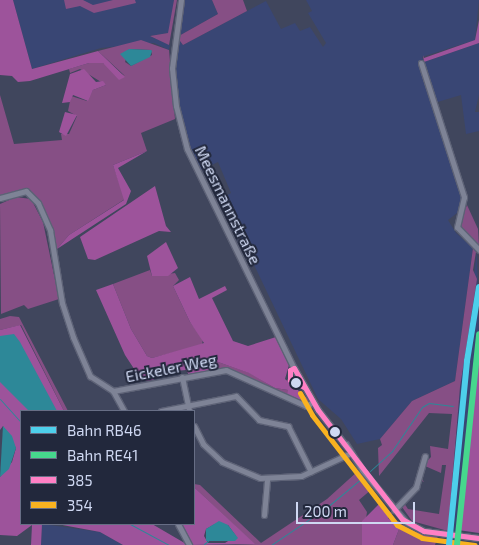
<!DOCTYPE html>
<meta charset="utf-8">
<style>
body{margin:0}
#map{position:relative;width:479px;height:545px;overflow:hidden;background:#40465d;font-family:"Exo 2",sans-serif}
div>[style]{position:absolute}
.built>*{inset:0;background:#394674}
.green>*{inset:0;background:#864f85}
.forest>*{inset:0;background:#9d539b}
.water>*{inset:0;background:#2d8898}
.stream>*{height:1px;margin:-0.5px;padding:0 0.5px;transform-origin:0.5px;border-radius:0.5px;background:#2d8898}
.roads{filter:drop-shadow(1px 0 #5d6276) drop-shadow(-1px 0 #5d6276) drop-shadow(0 1px #5d6276) drop-shadow(0 -1px #5d6276)}
.minor>*{height:5px;margin:-2.5px;padding:0 2.5px;transform-origin:2.5px;border-radius:2.5px;background:#7e8396}
.bus-1>*{height:5px;margin:-2.5px;padding:0 2.5px;transform-origin:2.5px;border-radius:2.5px;background:#ff80c5}
.bus-2>*{height:5px;margin:-2.5px;padding:0 2.5px;transform-origin:2.5px;border-radius:2.5px;background:#f9b220}
.rail-1>*{height:6px;margin:-3px;padding:0 3px;transform-origin:3px;border-radius:3px;background:#4dcfeb}
.rail-2>*{height:6px;margin:-3px;padding:0 3px;transform-origin:3px;border-radius:3px;background:#46d78d}
.dots>*{width:14px;height:14px;translate:-50% -50%;box-sizing:border-box;border:2px solid #22283c;border-radius:50%}
span{translate:-50% -50%;white-space:nowrap;text-align:center;line-height:1.15;-webkit-text-stroke:4px #22283c;paint-order:stroke}
.street-label{font-size:16px;color:#cfd8f2}
.legend{position:absolute;left:20px;top:410px;width:175px;height:115px;box-sizing:border-box;background:#22283c;border:1px solid #676e85;margin:0;padding:6px 9px;list-style:none;font-size:15px;color:#cfd8f2}
.legend li{display:flex;align-items:center;gap:10px;height:25px}
.legend b{width:25px;border:1px solid #676e85}
.scale{position:absolute;left:296px;top:502px;width:119px;height:22px;box-sizing:border-box;border:2px solid #cfd8f2;border-top:0;padding-left:6px;font-size:15px;line-height:18px;white-space:nowrap;color:#cfd8f2;-webkit-text-stroke:4px #22283c;paint-order:stroke}
</style>
<div id="map">
<div class="built">
<i style="clip-path:polygon(13px 0,174px 0,169px 33px,150px 36px,170px 45px,169px 50px,154px 43px,101px 48px,32px 69px)"></i>
<i style="clip-path:polygon(185px 0,212px 0,218px 14px,177px 37px,183px 45px,266px 1px,281px 29px,295px 23px,300px 31px,310px 27px,323px 47px,326px 43px,308px 13px,312px 11px,306px 0,479px 0,475px 40px,422px 57px,424px 62px,479px 43px,479px 95px,475px 112px,479px 112px,479px 131px,466px 134px,461px 95px,431px 104px,462px 198px,457px 213px,448px 220px,456px 233px,473px 248px,455px 381px,412px 401px,380px 439px,357px 444px,341px 419px,318px 399px,224px 202px,228px 200px,226px 196px,231px 193px,218px 162px,201px 170px,192px 152px,180px 110px,176px 72px,177px 37px)"></i>
<i style="clip-path:polygon(477px 251px,479px 338px,458px 530px,455px 532px,458px 544px,444px 545px,448px 531px,460px 387px)"></i>
<i style="clip-path:polygon(42px 524px,100px 532px,123px 545px,41px 545px)"></i>
</div>
<div class="green">
<i style="clip-path:polygon(64px 0,83px 0,93px 5px,113px 0,135px 0,136px 3px,94px 13px,80px 6px,66px 9px)"></i>
<i style="clip-path:polygon(174px 0,177px 0,169px 45px,150px 36px,168px 33px)"></i>
<i style="clip-path:polygon(212px 0,243px 0,247px 11px,183px 45px,177px 37px,218px 14px)"></i>
<i style="clip-path:polygon(evenodd,141px 40px,169px 50px,175px 119px,141px 133px,147px 151px,113px 165px,125px 199px,69px 235px,57px 249px,30px 190px,22px 189px,0 197px,0 95px,14px 144px,62px 140px,61px 134px,69px 134px,77px 116px,68px 111px,71px 96px,87px 101px,93px 90px,106px 85px,80px 69px,70px 73px,69px 69px,89px 63px,103px 63px,125px 76px,98px 51px,141px 40px,129px 49px,151px 50px,152px 55px,131px 66px,125px 62px,129px 49px)"></i>
<i style="clip-path:polygon(16px 197px,31px 199px,43px 222px,59px 299px,28px 309px,24px 305px,1px 314px,0 204px)"></i>
<i style="clip-path:polygon(467px 205px,478px 229px,479px 246px,459px 225px)"></i>
<i style="clip-path:polygon(473px 248px,476px 252px,473px 270px,477px 279px,460px 387px,448px 531px,412px 521px,402px 507px,404px 503px,408px 509px,439px 514px,446px 465px,442px 465px,441px 473px,425px 466px,422px 479px,424px 482px,420px 480px,424px 464px,431px 457px,430px 446px,448px 449px,452px 414px,429px 413px,379px 476px,378px 448px,382px 445px,380px 439px,412px 401px,455px 381px)"></i>
<i style="clip-path:polygon(150px 270px,152px 276px,175px 273px,179px 280px,173px 286px,190px 322px,203px 339px,202px 345px,152px 358px,147px 356px,131px 329px,113px 284px)"></i>
<i style="clip-path:polygon(10px 316px,19px 317px,68px 411px,64px 411px,21px 325px,0 330px,0 319px)"></i>
<i style="clip-path:polygon(218px 362px,250px 373px,275px 388px,288px 390px,297px 400px,307px 398px,309px 401px,304px 404px,235px 372px,211px 371px)"></i>
<i style="clip-path:polygon(358px 471px,372px 489px,359px 500px,367px 512px,362px 545px,235px 545px,254px 544px,194px 487px,194px 484px,200px 485px,261px 543px,327px 499px)"></i>
<i style="clip-path:polygon(401px 524px,416px 532px,438px 536px,435px 545px,393px 545px)"></i>
</div>
<div class="forest">
<i style="clip-path:polygon(0 0,13px 0,32px 69px,98px 51px,125px 77px,119px 80px,103px 63px,89px 63px,30px 81px,18px 82px,12px 76px,0 75px)"></i>
<i style="clip-path:polygon(479px 20px,479px 43px,424px 62px,423px 55px,424px 58px,475px 40px)"></i>
<i style="clip-path:polygon(84px 69px,96px 82px,103px 81px,106px 85px,93px 90px,88px 101px,73px 95px,70px 102px,62px 103px,70px 74px)"></i>
<i style="clip-path:polygon(65px 112px,77px 115px,66px 136px,59px 132px)"></i>
<i style="clip-path:polygon(147px 151px,118px 168px,131px 191px,126px 204px,57px 249px,69px 235px,124px 200px,113px 165px)"></i>
<i style="clip-path:polygon(155px 186px,166px 226px,171px 232px,159px 231px,95px 260px,88px 259px,80px 237px)"></i>
<i style="clip-path:polygon(166px 242px,178px 268px,168px 276px,152px 276px,147px 256px)"></i>
<i style="clip-path:polygon(190px 277px,199px 299px,225px 286px,227px 290px,212px 298px,233px 341px,248px 346px,276px 337px,289px 365px,285px 379px,307px 398px,303px 401px,287px 396px,288px 390px,275px 388px,249px 373px,218px 362px,211px 371px,189px 375px,186px 370px,164px 372px,153px 380px,142px 381px,125px 355px,96px 290px,113px 284px,131px 329px,147px 356px,152px 358px,204px 343px,190px 322px,173px 286px)"></i>
<i style="clip-path:polygon(20px 325px,64px 411px,21px 411px,21px 524px,42px 524px,41px 545px,31px 545px,32px 525px,17px 536px,0 535px,0 477px,12px 462px,16px 448px,3px 426px,0 430px,0 330px)"></i>
<i style="clip-path:polygon(479px 338px,479px 533px,458px 530px)"></i>
<i style="clip-path:polygon(evenodd,194px 487px,255px 544px,190px 545px,180px 524px,194px 524px,194px 487px,215px 524px,228px 525px,236px 536px,225px 543px,208px 543px,204px 536px,206px 529px,215px 524px)"></i>
<i style="clip-path:polygon(381px 502px,392px 514px,388px 518px,395px 524px,398px 521px,401px 524px,393px 545px,362px 545px,362px 521px)"></i>
<i style="clip-path:polygon(57px 524px,152px 524px,188px 545px,123px 545px,100px 532px)"></i>
</div>
<div class="water">
<i style="clip-path:polygon(129px 49px,151px 50px,152px 51px,150px 57px,131px 66px,120px 54px)"></i>
<i style="clip-path:polygon(14px 334px,20px 342px,57px 411px,29px 411px,0 382px,0 336px)"></i>
<i style="clip-path:polygon(3px 426px,12px 436px,16px 448px,9px 469px,0 477px)"></i>
<i style="clip-path:polygon(219px 521px,228px 525px,238px 538px,235px 541px,206px 541px,206px 529px)"></i>
</div>
<div class="stream">
<i style="left:0;top:399px;width:31px;rotate:48deg"></i>
<i style="left:370px;top:471px;width:30px;rotate:-42deg"></i>
<i style="left:392px;top:451px;width:53px;rotate:-55.7deg"></i>
<i style="left:422px;top:407px;width:8px;rotate:-30deg"></i>
<i style="left:429px;top:403px;width:24px;rotate:7deg"></i>
<i style="left:130px;top:524px;width:44px;rotate:28.3deg"></i>
<i style="left:204px;top:544px;width:5px;rotate:-37deg"></i>
<i style="left:271px;top:545px;width:66px;rotate:-33.9deg"></i>
<i style="left:326px;top:508px;width:47px;rotate:-39.8deg"></i>
</div>
<div class="roads">
<div class="minor">
<i style="left:181px;top:0;width:69px;rotate:97.5deg"></i>
<i style="left:172px;top:68px;width:38px;rotate:84deg"></i>
<i style="left:176px;top:106px;width:44px;rotate:75.7deg"></i>
<i style="left:187px;top:149px;width:244px;rotate:64deg"></i>
<i style="left:294px;top:368px;width:48px;rotate:60.3deg"></i>
<i style="left:318px;top:410px;width:47px;rotate:51.9deg"></i>
<i style="left:421px;top:63px;width:141px;rotate:72.2deg"></i>
<i style="left:464px;top:197px;width:31px;rotate:103deg"></i>
<i style="left:457px;top:227px;width:32px;rotate:46deg"></i>
<i style="left:0;top:198px;width:27px;rotate:-15deg"></i>
<i style="left:26px;top:191px;width:17px;rotate:45deg"></i>
<i style="left:38px;top:203px;width:30px;rotate:66deg"></i>
<i style="left:50px;top:230px;width:74px;rotate:80.7deg"></i>
<i style="left:62px;top:303px;width:36px;rotate:72deg"></i>
<i style="left:73px;top:337px;width:43px;rotate:66.4deg"></i>
<i style="left:90px;top:376px;width:27px;rotate:33deg"></i>
<i style="left:113px;top:391px;width:23px;rotate:61deg"></i>
<i style="left:182px;top:377px;width:35px;rotate:78deg"></i>
<i style="left:113px;top:391px;width:115px;rotate:-10.5deg"></i>
<i style="left:226px;top:370px;width:88px;rotate:24.2deg"></i>
<i style="left:306px;top:406px;width:8px;rotate:-30deg"></i>
<i style="left:161px;top:411px;width:76px;rotate:-11.3deg"></i>
<i style="left:236px;top:396px;width:33px;rotate:46deg"></i>
<i style="left:259px;top:420px;width:30px;rotate:12deg"></i>
<i style="left:288px;top:426px;width:51px;rotate:63.4deg"></i>
<i style="left:194px;top:426px;width:20px;rotate:63deg"></i>
<i style="left:203px;top:444px;width:26px;rotate:43deg"></i>
<i style="left:222px;top:462px;width:41px;rotate:22.8deg"></i>
<i style="left:260px;top:478px;width:41px;rotate:-2.8deg"></i>
<i style="left:301px;top:476px;width:55px;rotate:-24.7deg"></i>
<i style="left:346px;top:444px;width:31px;rotate:58deg"></i>
<i style="left:362px;top:470px;width:68px;rotate:49.8deg"></i>
<i style="left:406px;top:522px;width:20px;rotate:27deg"></i>
<i style="left:424px;top:531px;width:55px;rotate:7.3deg"></i>
<i style="left:394px;top:510px;width:32px;rotate:-46deg"></i>
<i style="left:416px;top:487px;width:32px;rotate:-74deg"></i>
<i style="left:264px;top:515px;width:36px;rotate:-85deg"></i>
<i style="left:178px;top:524px;width:24px;rotate:62deg"></i>
</div>
</div>
<div class="bus-1">
<i style="left:304px;top:387px;width:16px;rotate:-153deg"></i>
<i style="left:290px;top:380px;width:10px;rotate:-90deg"></i>
<i style="left:290px;top:370px;width:4px;rotate:-27deg"></i>
<i style="left:294px;top:368px;width:48px;rotate:60.3deg"></i>
<i style="left:318px;top:410px;width:138px;rotate:52.4deg"></i>
<i style="left:402px;top:519px;width:25px;rotate:29deg"></i>
<i style="left:424px;top:531px;width:55px;rotate:7.3deg"></i>
</div>
<div class="bus-2">
<i style="left:300px;top:393px;width:25px;rotate:61deg"></i>
<i style="left:312px;top:415px;width:139px;rotate:52.3deg"></i>
<i style="left:397px;top:525px;width:28px;rotate:27deg"></i>
<i style="left:422px;top:538px;width:53px;rotate:7.5deg"></i>
</div>
<div class="rail-1">
<i style="left:449px;top:545px;width:185px;rotate:-84.4deg"></i>
<i style="left:467px;top:361px;width:75px;rotate:-80.8deg"></i>
</div>
<div class="rail-2">
<i style="left:457px;top:545px;width:212px;rotate:-84deg"></i>
</div>
<div class="dots">
<i style="left:296px;top:383px;background:#cfd8f2"></i>
<i style="left:335px;top:432px;background:#cfd8f2"></i>
</div>
<div class="street-label">
<span style="left:228px;top:205px;rotate:64deg">Meesmannstraße</span>
<span style="left:171px;top:368px;rotate:-11deg">Eickeler Weg</span>
</div>
<ul class="legend">
<li><b style="height:6px;background:#4dcfeb"></b>Bahn RB46</li>
<li><b style="height:6px;background:#46d78d"></b>Bahn RE41</li>
<li><b style="height:6px;background:#ff80c5"></b>385</li>
<li><b style="height:6px;background:#f9b220"></b>354</li>
</ul>
<div class="scale">200 m</div>
</div>
